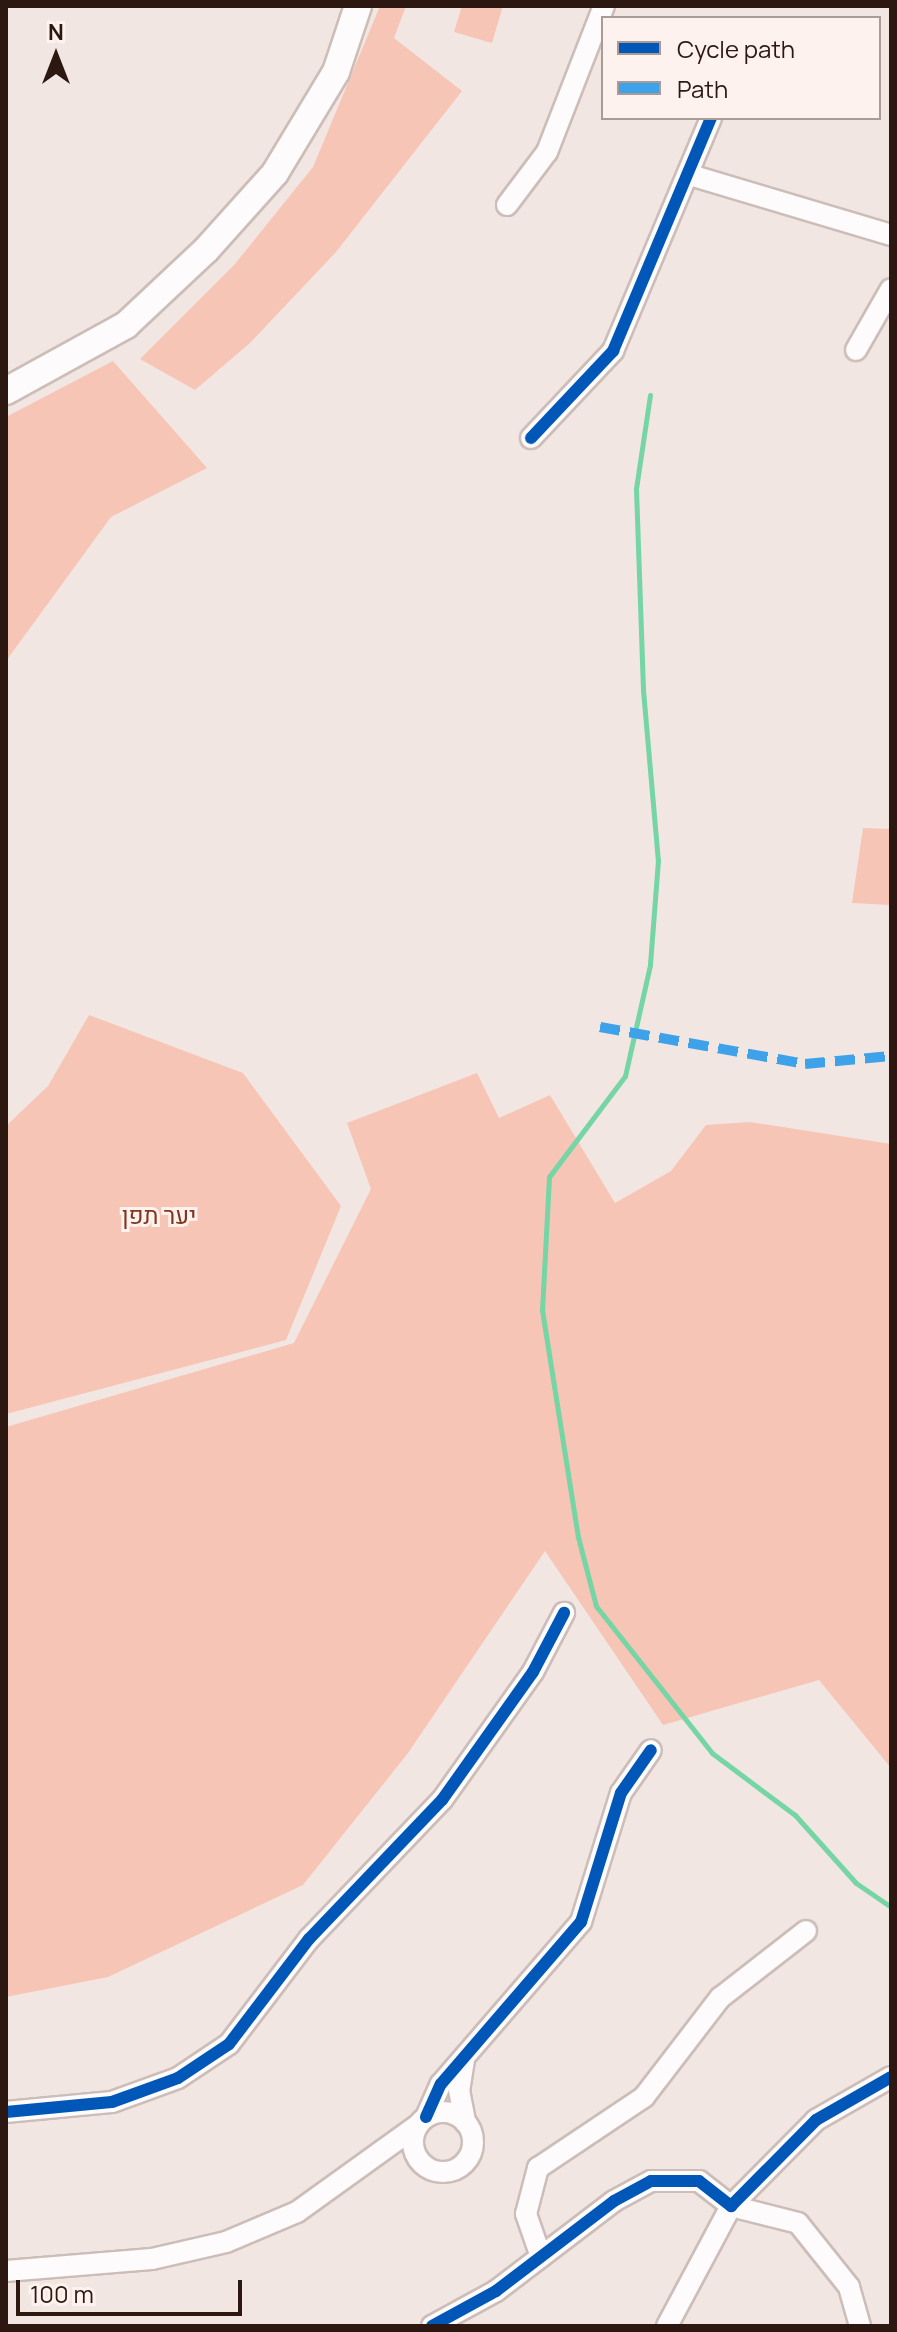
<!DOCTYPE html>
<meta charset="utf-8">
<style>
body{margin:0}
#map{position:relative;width:897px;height:2332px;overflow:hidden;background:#f2e6e2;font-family:Manrope,Heebo,sans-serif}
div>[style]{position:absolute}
.green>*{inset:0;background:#f6c5b5}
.stream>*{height:5px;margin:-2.5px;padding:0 2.5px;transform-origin:2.5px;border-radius:2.5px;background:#75d5a4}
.roads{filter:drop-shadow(2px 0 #ccbdb8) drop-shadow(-2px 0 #ccbdb8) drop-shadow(0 2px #ccbdb8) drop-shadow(0 -2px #ccbdb8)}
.minor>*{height:20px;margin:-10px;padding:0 10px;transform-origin:10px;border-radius:10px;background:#fdfbfb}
.minor>.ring{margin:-10px;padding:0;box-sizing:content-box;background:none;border:20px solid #fdfbfb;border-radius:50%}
.major>*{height:26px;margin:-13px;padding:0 13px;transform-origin:13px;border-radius:13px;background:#fdfbfb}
.quiet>*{height:10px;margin-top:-5px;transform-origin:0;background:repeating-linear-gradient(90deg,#3ea2ea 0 20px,transparent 0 30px)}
.cycleway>*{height:12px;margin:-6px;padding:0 6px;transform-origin:6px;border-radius:6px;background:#0057b8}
span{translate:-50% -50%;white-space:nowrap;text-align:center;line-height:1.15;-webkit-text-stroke:6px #fef2ee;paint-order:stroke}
.park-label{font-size:24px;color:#82361e}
.frame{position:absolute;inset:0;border:8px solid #2c1811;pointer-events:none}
.legend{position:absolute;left:601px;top:16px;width:280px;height:104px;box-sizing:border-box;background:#fef2ee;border:2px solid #aa9b96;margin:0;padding:10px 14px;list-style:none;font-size:24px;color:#2c1811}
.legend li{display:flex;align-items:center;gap:16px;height:40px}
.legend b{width:40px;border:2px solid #aa9b96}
.north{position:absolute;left:16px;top:16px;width:80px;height:80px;-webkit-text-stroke:6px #fef2ee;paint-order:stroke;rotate:0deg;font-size:22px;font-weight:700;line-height:32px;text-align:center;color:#2c1811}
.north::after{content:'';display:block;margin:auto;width:28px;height:36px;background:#2c1811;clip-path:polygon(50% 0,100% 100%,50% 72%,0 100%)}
.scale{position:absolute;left:16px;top:2280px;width:226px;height:36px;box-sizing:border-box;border:4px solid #2c1811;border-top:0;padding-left:10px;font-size:24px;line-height:28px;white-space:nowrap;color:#2c1811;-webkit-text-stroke:6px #fef2ee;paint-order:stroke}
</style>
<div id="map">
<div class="green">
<i style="clip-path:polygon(380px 6px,406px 6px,394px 38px,462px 91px,336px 252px,250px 343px,195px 390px,140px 359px,235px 264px,313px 167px)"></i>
<i style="clip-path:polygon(462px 6px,503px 6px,492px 43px,454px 32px)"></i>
<i style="clip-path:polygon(113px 361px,207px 468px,111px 517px,6px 661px,6px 417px)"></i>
<i style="clip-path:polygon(863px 828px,891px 829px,891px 905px,852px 903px)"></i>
<i style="clip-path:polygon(89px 1015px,243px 1073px,341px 1206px,286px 1340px,6px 1414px,6px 1126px,48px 1086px)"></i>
<i style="clip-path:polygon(477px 1073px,499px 1118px,550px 1095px,615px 1203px,671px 1171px,706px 1125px,750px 1122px,891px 1144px,891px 1768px,819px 1680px,663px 1725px,545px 1551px,408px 1753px,303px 1885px,108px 1977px,6px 1997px,6px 1427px,294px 1343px,371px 1189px,347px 1123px)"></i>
</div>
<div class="stream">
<i style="left:650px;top:395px;width:95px;rotate:98.5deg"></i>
<i style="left:636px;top:489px;width:201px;rotate:88deg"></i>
<i style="left:643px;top:690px;width:171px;rotate:85deg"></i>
<i style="left:658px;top:860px;width:105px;rotate:94.4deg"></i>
<i style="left:650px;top:965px;width:114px;rotate:102.7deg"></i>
<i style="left:625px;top:1076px;width:126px;rotate:127deg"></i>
<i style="left:549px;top:1177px;width:133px;rotate:93deg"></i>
<i style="left:542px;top:1310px;width:230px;rotate:81deg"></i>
<i style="left:578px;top:1537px;width:71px;rotate:75.4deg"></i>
<i style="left:596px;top:1606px;width:187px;rotate:51.7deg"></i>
<i style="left:712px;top:1753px;width:104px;rotate:36.8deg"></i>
<i style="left:795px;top:1815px;width:91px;rotate:48.1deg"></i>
<i style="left:856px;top:1883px;width:42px;rotate:34.4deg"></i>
</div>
<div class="roads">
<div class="minor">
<i style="left:690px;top:175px;width:210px;rotate:16.6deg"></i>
<i style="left:507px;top:205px;width:66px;rotate:-53deg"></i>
<i style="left:547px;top:152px;width:157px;rotate:-68.7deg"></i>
<i style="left:856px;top:350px;width:70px;rotate:-60.2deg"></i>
<i style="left:531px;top:438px;width:120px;rotate:-46.7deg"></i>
<i style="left:613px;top:351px;width:253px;rotate:-67.2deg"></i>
<i style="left:464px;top:2060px;width:30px;rotate:99deg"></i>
<i style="left:459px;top:2090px;width:33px;rotate:79deg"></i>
<i class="ring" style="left:413px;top:2112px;width:40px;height:40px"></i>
<i style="left:6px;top:2112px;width:106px;rotate:-5.4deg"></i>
<i style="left:112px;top:2102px;width:70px;rotate:-20deg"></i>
<i style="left:178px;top:2078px;width:61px;rotate:-33.7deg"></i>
<i style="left:229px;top:2044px;width:132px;rotate:-52.7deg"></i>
<i style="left:309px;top:1939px;width:192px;rotate:-46.3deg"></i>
<i style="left:442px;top:1800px;width:157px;rotate:-54.6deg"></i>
<i style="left:533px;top:1672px;width:67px;rotate:-62.3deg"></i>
<i style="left:426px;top:2117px;width:36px;rotate:-66deg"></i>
<i style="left:441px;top:2084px;width:214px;rotate:-49.2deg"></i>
<i style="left:581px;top:1922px;width:135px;rotate:-72.8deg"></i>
<i style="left:621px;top:1793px;width:52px;rotate:-55.1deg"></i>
<i style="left:541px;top:2257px;width:46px;rotate:-109.2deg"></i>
<i style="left:526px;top:2214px;width:48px;rotate:-75.4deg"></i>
<i style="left:538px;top:2168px;width:128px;rotate:-33.8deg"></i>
<i style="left:644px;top:2097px;width:125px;rotate:-52.5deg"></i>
<i style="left:720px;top:1998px;width:109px;rotate:-37.9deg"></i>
<i style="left:6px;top:2271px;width:146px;rotate:-4.7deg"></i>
<i style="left:152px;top:2259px;width:76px;rotate:-12.9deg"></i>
<i style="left:226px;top:2242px;width:77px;rotate:-22.9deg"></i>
<i style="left:297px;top:2212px;width:149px;rotate:-35.7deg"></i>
<i style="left:432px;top:2326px;width:73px;rotate:-28.7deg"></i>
<i style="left:496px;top:2291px;width:148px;rotate:-37.3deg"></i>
<i style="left:614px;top:2201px;width:42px;rotate:-28.4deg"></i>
<i style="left:651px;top:2181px;width:48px"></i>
<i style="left:699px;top:2181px;width:41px;rotate:38deg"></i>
<i style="left:731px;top:2206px;width:121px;rotate:-45.3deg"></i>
<i style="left:816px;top:2120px;width:86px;rotate:-29.8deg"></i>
<i style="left:667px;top:2326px;width:136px;rotate:-61.9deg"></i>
<i style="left:731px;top:2206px;width:69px;rotate:14.2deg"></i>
<i style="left:798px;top:2223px;width:82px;rotate:51.4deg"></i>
<i style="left:849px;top:2287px;width:41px;rotate:74.2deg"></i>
</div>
<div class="major">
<i style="left:6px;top:391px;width:137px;rotate:-28.8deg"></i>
<i style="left:126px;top:325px;width:110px;rotate:-43.2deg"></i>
<i style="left:206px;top:250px;width:103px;rotate:-48.1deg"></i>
<i style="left:275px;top:173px;width:118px;rotate:-58.9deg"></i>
<i style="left:336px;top:72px;width:70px;rotate:-71.6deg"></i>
</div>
</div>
<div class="quiet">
<i style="left:600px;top:1027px;width:208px;rotate:10.2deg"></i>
<i style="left:805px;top:1064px;width:86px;rotate:-5.3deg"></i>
</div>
<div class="cycleway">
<i style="left:531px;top:438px;width:120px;rotate:-46.7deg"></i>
<i style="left:613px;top:351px;width:253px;rotate:-67.2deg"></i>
<i style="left:6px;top:2112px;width:106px;rotate:-5.4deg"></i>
<i style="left:112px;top:2102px;width:70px;rotate:-20deg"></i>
<i style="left:178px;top:2078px;width:61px;rotate:-33.7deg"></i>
<i style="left:229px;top:2044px;width:132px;rotate:-52.7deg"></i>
<i style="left:309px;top:1939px;width:192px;rotate:-46.3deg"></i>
<i style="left:442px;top:1800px;width:157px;rotate:-54.6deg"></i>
<i style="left:533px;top:1672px;width:67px;rotate:-62.3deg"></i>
<i style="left:426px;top:2117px;width:36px;rotate:-66deg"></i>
<i style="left:441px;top:2084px;width:214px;rotate:-49.2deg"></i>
<i style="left:581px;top:1922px;width:135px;rotate:-72.8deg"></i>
<i style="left:621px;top:1793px;width:52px;rotate:-55.1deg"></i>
<i style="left:432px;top:2326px;width:73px;rotate:-28.7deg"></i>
<i style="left:496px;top:2291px;width:148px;rotate:-37.3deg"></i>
<i style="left:614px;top:2201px;width:42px;rotate:-28.4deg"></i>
<i style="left:651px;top:2181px;width:48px"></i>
<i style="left:699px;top:2181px;width:41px;rotate:38deg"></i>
<i style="left:731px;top:2206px;width:121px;rotate:-45.3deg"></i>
<i style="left:816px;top:2120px;width:86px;rotate:-29.8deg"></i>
</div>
<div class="park-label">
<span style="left:159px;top:1215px">יער תפן</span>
</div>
<div class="frame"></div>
<ul class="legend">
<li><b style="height:10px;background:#0057b8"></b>Cycle path</li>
<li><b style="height:10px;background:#3ea2ea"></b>Path</li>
</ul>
<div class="north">N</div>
<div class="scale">100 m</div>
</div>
